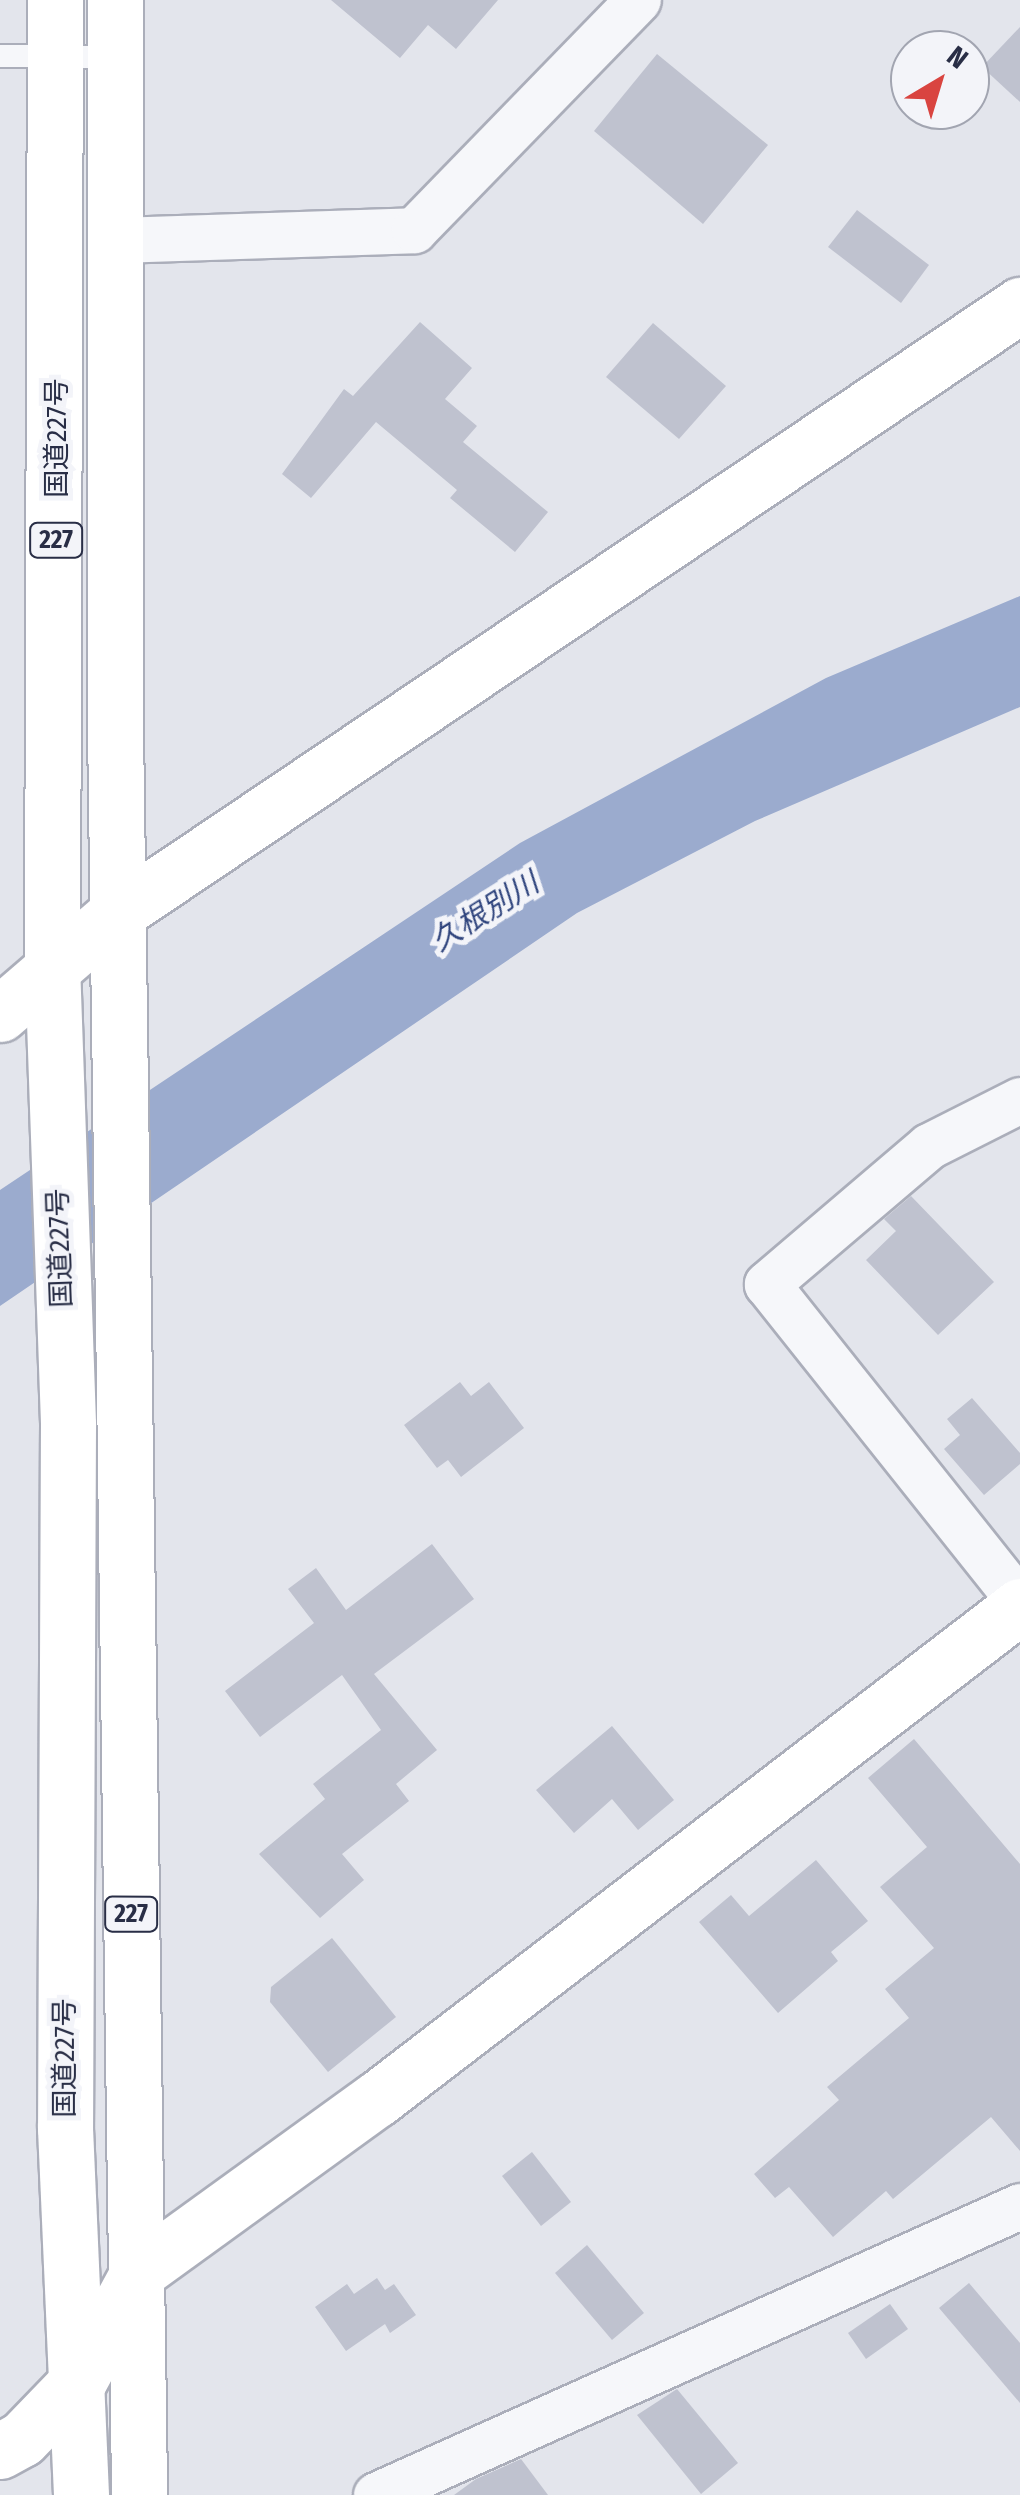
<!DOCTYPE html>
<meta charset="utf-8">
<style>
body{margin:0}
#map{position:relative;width:1020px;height:2495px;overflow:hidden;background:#e3e5ec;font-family:"Fira Sans Condensed","Noto Sans JP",sans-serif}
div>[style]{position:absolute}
.water>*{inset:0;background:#9babce}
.building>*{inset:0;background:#bfc2cf}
.roads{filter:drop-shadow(2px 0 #abaeba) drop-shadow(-2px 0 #abaeba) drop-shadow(0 2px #abaeba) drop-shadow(0 -2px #abaeba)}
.lane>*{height:22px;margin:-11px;padding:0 11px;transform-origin:11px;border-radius:11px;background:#f6f7fa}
.street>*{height:45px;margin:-22.5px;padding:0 22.5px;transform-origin:22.5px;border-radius:22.5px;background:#f6f7fa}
.secondary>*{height:55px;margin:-27.5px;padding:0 27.5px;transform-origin:27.5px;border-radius:27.5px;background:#fff}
.highway>*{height:55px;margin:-27.5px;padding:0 27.5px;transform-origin:27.5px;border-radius:27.5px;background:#fff}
span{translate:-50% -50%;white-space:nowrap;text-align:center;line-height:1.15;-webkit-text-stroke:10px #f3f4f9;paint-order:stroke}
.shield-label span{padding:2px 8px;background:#f3f4f9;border:2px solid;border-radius:8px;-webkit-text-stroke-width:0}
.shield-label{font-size:25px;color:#292e46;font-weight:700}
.street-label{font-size:28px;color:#292e46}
.water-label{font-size:30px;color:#2f447d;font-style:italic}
.north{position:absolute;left:890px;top:30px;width:100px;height:100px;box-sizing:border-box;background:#f3f4f9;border:2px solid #a2a5b1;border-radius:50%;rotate:38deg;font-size:28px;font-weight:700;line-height:40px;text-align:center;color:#292e46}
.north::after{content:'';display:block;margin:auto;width:35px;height:45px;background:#d94440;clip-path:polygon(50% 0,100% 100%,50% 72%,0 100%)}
</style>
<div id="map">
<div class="water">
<i style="clip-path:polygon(1020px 596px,1020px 707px,755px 821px,577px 913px,0 1306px,0 1190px,520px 843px,826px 678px)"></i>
</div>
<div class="building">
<i style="clip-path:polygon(331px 0,498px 0,456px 49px,428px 25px,400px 58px)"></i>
<i style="clip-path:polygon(1020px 27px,1020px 102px,982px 67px)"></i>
<i style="clip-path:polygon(657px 54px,768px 145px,703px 224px,594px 131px)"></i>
<i style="clip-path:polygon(857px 210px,929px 265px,901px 303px,828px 247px)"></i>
<i style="clip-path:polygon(420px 322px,472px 368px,445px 399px,477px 426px,463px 442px,548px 512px,515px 552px,450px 498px,457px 490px,376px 422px,311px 498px,282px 474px,344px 389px,353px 396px)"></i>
<i style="clip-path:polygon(653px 323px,726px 386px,679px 439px,606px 377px)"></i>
<i style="clip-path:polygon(911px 1196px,994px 1282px,938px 1335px,866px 1260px,896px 1231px,884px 1219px)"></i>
<i style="clip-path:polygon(460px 1382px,471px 1396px,489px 1382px,524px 1428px,461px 1477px,448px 1460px,437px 1468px,404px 1425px)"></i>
<i style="clip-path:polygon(972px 1398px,1020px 1453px,1020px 1464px,984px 1495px,944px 1449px,960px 1435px,947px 1419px)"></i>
<i style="clip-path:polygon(432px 1544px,474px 1599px,374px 1674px,437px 1750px,396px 1784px,409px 1801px,342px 1854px,364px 1880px,320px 1918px,259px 1854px,325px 1799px,313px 1784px,381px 1730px,342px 1675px,260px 1737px,225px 1691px,314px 1623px,288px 1589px,316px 1568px,346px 1610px)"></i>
<i style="clip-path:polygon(612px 1726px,674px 1800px,638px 1830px,612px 1799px,574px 1833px,536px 1790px)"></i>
<i style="clip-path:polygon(914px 1739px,1020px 1864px,1020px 2151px,991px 2117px,893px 2199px,886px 2191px,833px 2237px,789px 2187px,775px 2198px,754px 2174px,839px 2100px,827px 2087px,909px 2018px,885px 1989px,934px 1948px,880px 1887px,927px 1847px,868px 1778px)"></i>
<i style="clip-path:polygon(816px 1860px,868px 1921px,831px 1952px,838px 1961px,778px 2013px,699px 1922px,731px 1895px,749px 1916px)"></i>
<i style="clip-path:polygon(332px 1938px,396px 2017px,328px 2072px,270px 2002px,271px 1987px)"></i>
<i style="clip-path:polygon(532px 2152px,571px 2202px,541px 2226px,502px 2176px)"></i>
<i style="clip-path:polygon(587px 2245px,644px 2313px,612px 2340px,555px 2273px)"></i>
<i style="clip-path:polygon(377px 2278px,385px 2290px,394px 2284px,416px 2315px,390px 2333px,385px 2324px,346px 2351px,315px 2307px,347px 2284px,354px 2294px)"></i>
<i style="clip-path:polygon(969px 2283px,1020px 2343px,1020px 2403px,939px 2308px)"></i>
<i style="clip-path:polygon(890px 2304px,908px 2329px,866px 2359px,848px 2333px)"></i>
<i style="clip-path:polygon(677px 2389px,738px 2463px,701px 2494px,637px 2415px)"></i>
<i style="clip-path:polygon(521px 2459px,548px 2495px,454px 2495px,476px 2479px)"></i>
</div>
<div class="roads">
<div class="lane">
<i style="left:0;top:56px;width:115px;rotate:0.5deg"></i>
</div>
<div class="street">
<i style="left:117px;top:240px;width:297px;rotate:-1.9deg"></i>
<i style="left:414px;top:230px;width:321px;rotate:-45.8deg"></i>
<i style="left:1020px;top:1100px;width:102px;rotate:153.2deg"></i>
<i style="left:929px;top:1146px;width:213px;rotate:139.6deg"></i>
<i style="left:767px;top:1284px;width:406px;rotate:51.5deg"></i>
<i style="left:376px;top:2495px;width:706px;rotate:-24.17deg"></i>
</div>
<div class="secondary">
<i style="left:0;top:1014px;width:155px;rotate:-40.8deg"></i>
<i style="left:117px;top:913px;width:1089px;rotate:-33.95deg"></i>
<i style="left:0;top:2451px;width:25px;rotate:-29deg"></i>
<i style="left:22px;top:2439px;width:83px;rotate:-46deg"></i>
<i style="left:80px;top:2379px;width:123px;rotate:-61.4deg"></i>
<i style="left:139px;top:2271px;width:294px;rotate:-35.9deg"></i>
<i style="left:377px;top:2099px;width:810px;rotate:-37.48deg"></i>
</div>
<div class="highway">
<i style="left:55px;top:0;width:964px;rotate:90.18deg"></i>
<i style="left:52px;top:964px;width:461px;rotate:88deg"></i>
<i style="left:68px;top:1425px;width:703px;rotate:90.24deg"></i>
<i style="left:65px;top:2128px;width:367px;rotate:87.5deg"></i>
<i style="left:115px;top:0;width:726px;rotate:90deg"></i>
<i style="left:115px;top:726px;width:1769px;rotate:89.22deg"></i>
</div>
</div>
<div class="shield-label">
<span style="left:56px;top:540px">227</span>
<span style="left:131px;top:1914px">227</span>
</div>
<div class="street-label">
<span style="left:57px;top:438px;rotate:-90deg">国道227号</span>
<span style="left:60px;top:1248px;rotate:-92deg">国道227号</span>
<span style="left:65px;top:2058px;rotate:-90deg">国道227号</span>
</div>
<div class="water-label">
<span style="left:485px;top:912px;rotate:-32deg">久根別川</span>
</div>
<div class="north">N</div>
</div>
